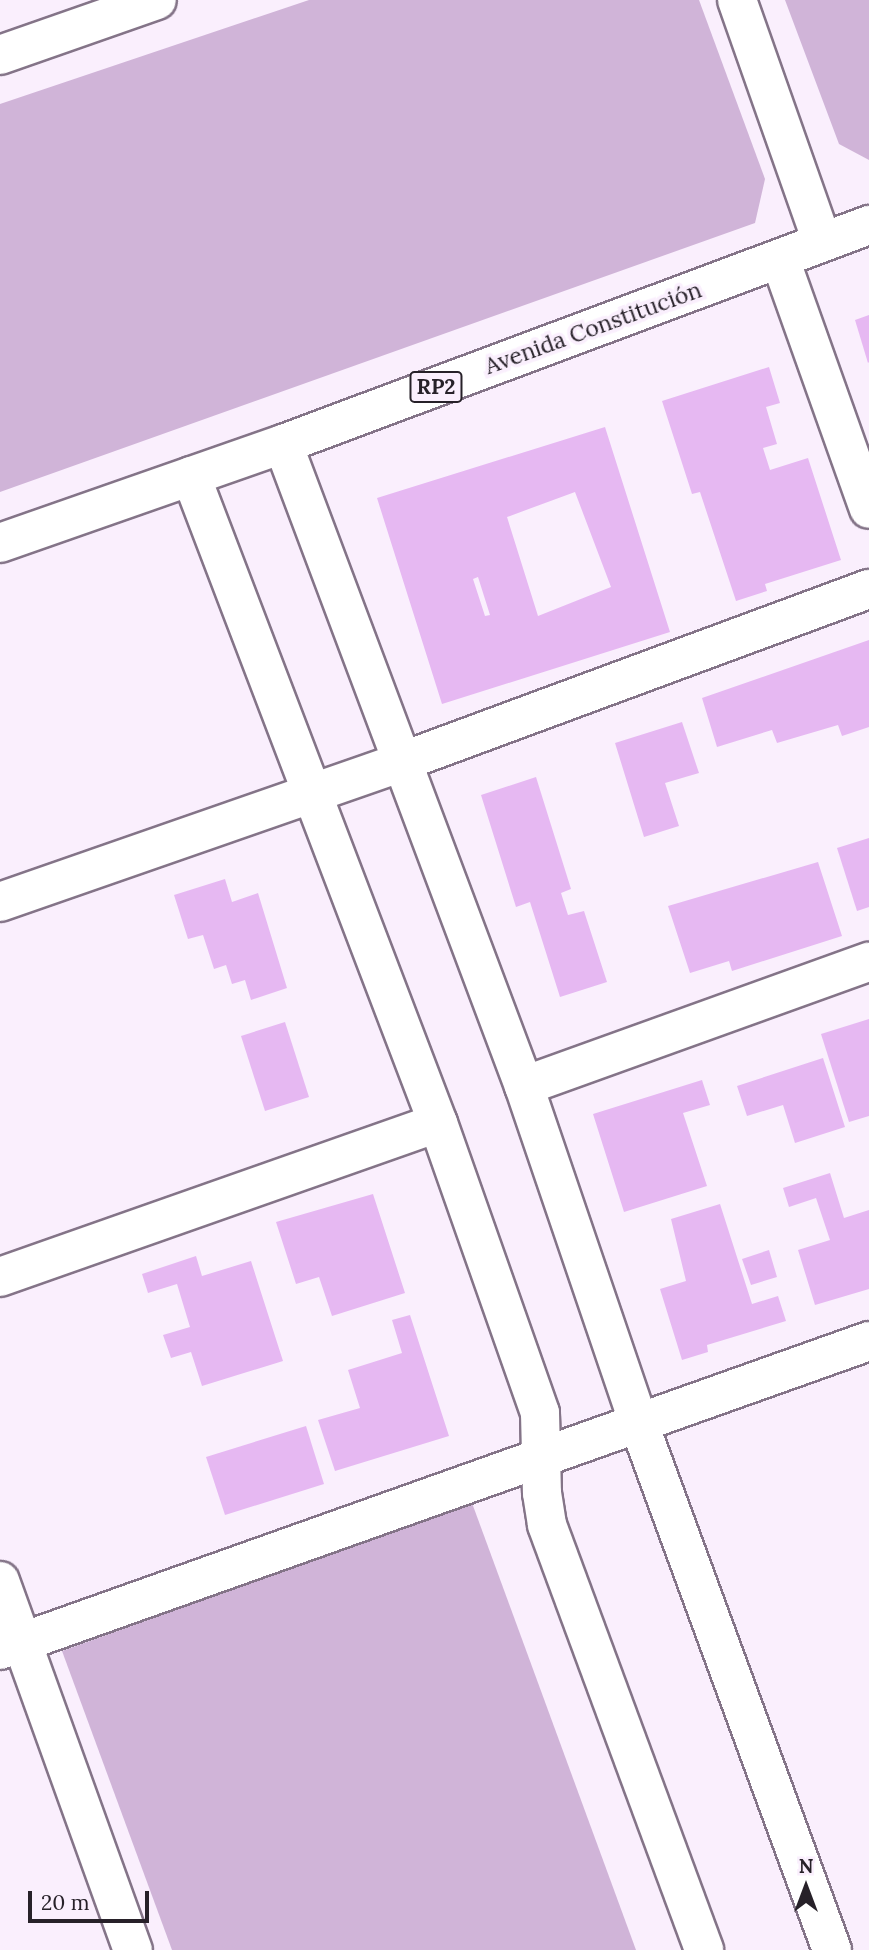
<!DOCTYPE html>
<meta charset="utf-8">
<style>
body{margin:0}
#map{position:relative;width:869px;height:1950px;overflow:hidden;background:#faeffd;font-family:Lora,serif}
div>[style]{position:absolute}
.green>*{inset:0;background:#d0b4d8}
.building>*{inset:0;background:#e6b8f2}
.roads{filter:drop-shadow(2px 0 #847488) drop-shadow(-2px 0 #847488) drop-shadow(0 2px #847488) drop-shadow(0 -2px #847488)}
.minor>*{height:38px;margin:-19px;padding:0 19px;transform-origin:19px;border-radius:19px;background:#fff}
.primary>*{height:38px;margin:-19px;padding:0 19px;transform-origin:19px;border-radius:19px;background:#fff}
span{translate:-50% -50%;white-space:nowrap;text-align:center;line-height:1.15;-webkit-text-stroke:7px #faeffd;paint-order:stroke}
.shield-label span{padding:2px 5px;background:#faeffd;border:2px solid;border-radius:5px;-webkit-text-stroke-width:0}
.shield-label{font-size:21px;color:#272129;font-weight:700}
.street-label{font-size:23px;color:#272129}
.north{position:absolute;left:771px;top:1852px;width:70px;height:70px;-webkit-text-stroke:5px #faeffd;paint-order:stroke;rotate:0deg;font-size:19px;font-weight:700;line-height:28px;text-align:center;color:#272129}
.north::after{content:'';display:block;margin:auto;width:24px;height:32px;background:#272129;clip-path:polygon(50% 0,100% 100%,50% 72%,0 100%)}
.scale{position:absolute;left:28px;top:1891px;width:121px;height:32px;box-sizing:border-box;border:4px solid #272129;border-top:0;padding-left:9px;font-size:21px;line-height:24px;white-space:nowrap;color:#272129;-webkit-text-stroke:5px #faeffd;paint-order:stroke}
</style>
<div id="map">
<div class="green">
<i style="clip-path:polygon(309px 0,699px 0,765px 179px,755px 223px,0 492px,0 104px)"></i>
<i style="clip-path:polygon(785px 0,869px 0,869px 160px,839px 144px)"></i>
<i style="clip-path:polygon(472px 1503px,636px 1950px,172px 1950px,62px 1651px)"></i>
</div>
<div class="building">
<i style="clip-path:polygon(869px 315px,869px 362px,868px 363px,855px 320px)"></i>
<i style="clip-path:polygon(769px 367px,780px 403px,766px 407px,777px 444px,763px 448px,770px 470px,808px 458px,841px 560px,765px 584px,767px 591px,736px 601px,700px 492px,692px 494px,662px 401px)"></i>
<i style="clip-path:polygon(evenodd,605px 427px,670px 632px,442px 704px,377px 498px,605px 427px,575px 492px,611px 587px,538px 616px,507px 517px,575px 492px,605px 427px,478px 577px,490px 615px,485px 616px,473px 579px,478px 577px)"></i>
<i style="clip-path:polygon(869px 640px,869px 727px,842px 736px,838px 725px,777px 743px,772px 730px,717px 747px,702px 698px)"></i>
<i style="clip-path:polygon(682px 722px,699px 773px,665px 783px,679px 826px,644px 837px,615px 743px)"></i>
<i style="clip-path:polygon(536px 777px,571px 889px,561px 893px,568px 915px,584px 911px,607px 982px,560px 997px,530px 902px,516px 907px,481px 795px)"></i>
<i style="clip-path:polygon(869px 838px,869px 907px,857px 911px,837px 848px)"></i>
<i style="clip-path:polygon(818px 862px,842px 936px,732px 971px,729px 961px,690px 973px,668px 906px)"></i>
<i style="clip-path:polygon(225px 879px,232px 902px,258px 893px,287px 988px,251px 1000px,245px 980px,232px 984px,226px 965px,214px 969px,203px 935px,188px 939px,174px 895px)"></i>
<i style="clip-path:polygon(869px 1019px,869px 1116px,849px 1122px,821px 1034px)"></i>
<i style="clip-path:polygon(285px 1022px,309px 1097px,265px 1111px,241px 1036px)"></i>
<i style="clip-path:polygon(823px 1058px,845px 1127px,795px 1143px,783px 1105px,747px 1116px,737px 1086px)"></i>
<i style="clip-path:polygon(702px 1080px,710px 1105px,683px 1113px,707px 1186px,624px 1212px,593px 1114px)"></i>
<i style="clip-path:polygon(830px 1173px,844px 1218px,869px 1210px,869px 1289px,815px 1305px,798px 1250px,830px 1240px,816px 1198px,789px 1207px,783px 1188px)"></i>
<i style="clip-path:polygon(373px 1194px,405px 1293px,332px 1316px,319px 1277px,296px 1284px,276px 1222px)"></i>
<i style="clip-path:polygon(720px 1204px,752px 1304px,778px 1296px,786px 1321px,707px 1345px,708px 1352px,682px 1360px,660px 1289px,686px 1281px,671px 1219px)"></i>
<i style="clip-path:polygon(769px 1250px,777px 1277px,751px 1285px,742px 1259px)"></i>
<i style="clip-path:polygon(196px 1256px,202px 1276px,251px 1261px,283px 1361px,202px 1386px,191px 1352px,171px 1358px,163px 1335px,190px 1327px,177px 1284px,148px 1293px,142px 1274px)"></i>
<i style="clip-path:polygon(410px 1315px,449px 1436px,335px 1471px,318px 1420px,360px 1408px,348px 1370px,402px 1353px,392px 1320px)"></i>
<i style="clip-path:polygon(306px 1426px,324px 1484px,225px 1515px,206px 1457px)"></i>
</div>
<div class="roads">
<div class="minor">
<i style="left:737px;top:0;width:256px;rotate:70.6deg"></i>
<i style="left:780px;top:259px;width:265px;rotate:70.4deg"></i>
<i style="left:283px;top:444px;width:686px;rotate:69.42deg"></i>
<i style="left:524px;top:1086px;width:357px;rotate:71.2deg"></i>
<i style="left:639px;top:1424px;width:560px;rotate:69.85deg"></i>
<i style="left:191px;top:476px;width:693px;rotate:69.11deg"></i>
<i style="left:438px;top:1123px;width:307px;rotate:70.6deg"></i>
<i style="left:540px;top:1413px;width:80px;rotate:88.6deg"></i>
<i style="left:542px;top:1493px;width:32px;rotate:81deg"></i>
<i style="left:547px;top:1525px;width:453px;rotate:69.7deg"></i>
<i style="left:0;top:902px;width:425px;rotate:-19.2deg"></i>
<i style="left:401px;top:762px;width:499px;rotate:-20.3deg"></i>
<i style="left:524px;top:1086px;width:367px;rotate:-19.8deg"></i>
<i style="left:0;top:1277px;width:464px;rotate:-19.4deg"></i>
<i style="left:0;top:1581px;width:392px;rotate:70.2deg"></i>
<i style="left:0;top:1650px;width:922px;rotate:-19.57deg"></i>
</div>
<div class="primary">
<i style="left:0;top:55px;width:166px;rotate:-19.3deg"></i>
<i style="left:0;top:543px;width:300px;rotate:-19.3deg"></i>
<i style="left:283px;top:444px;width:626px;rotate:-20.49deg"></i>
</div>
</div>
<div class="shield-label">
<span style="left:436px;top:387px">RP2</span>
</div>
<div class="street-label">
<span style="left:593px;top:328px;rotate:-20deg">Avenida Constitución</span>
</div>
<div class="north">N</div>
<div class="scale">20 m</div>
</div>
